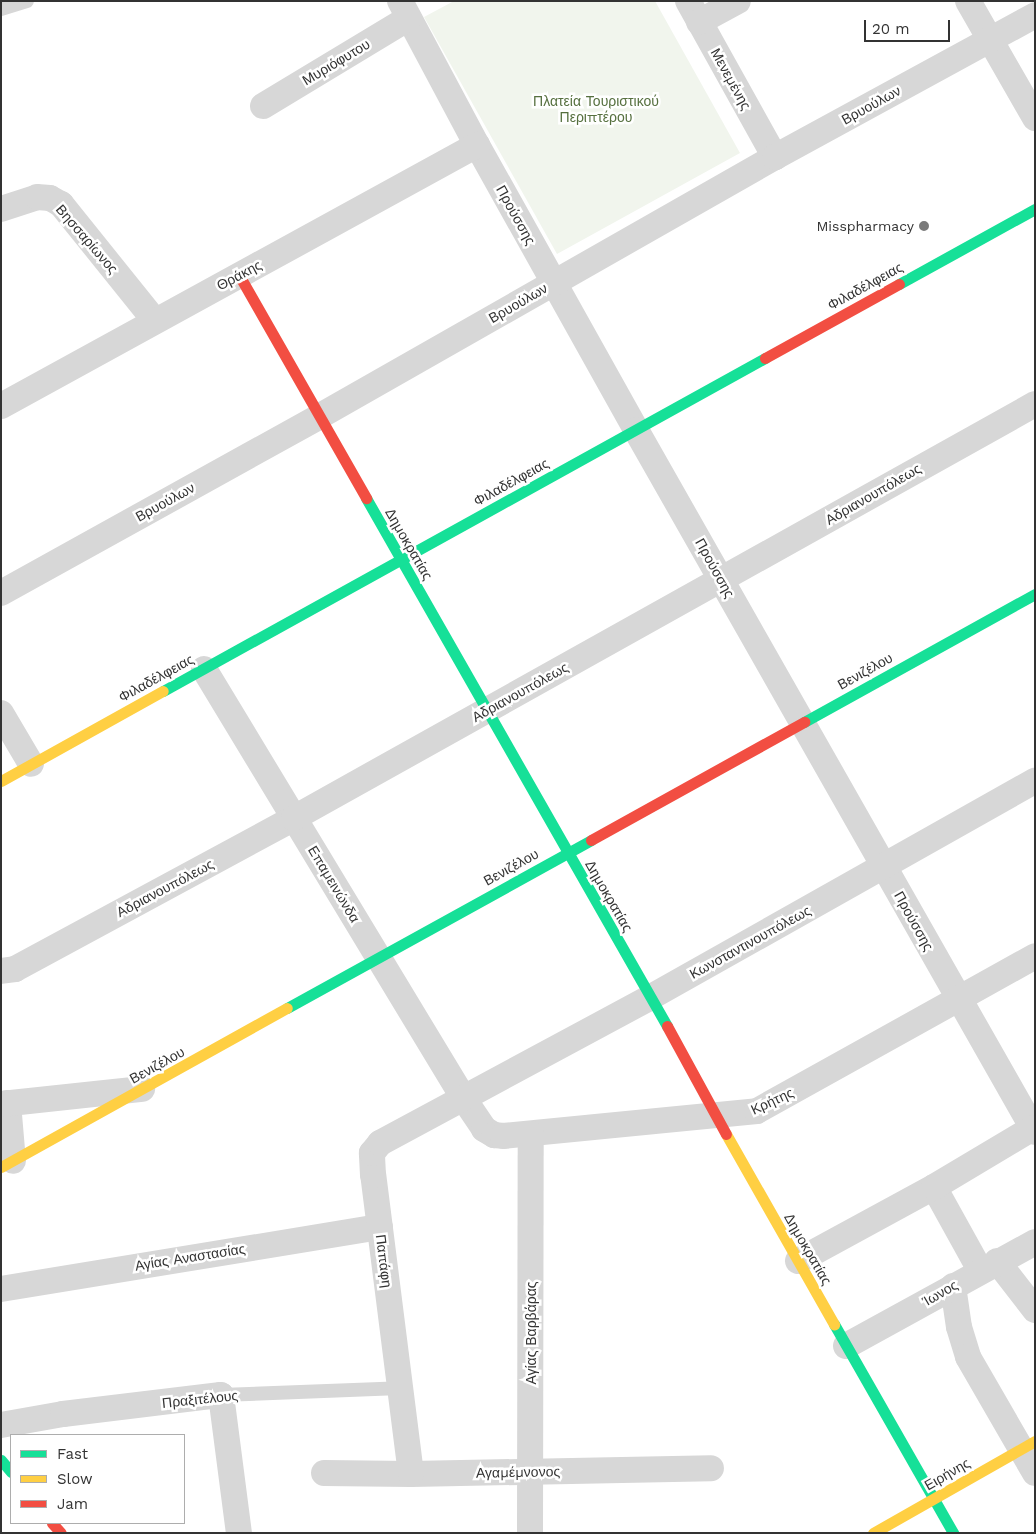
<!DOCTYPE html>
<meta charset="utf-8">
<style>
body{margin:0}
#map{position:relative;width:1036px;height:1534px;overflow:hidden;background:#fff;font-family:"Work Sans",sans-serif}
div>[style]{position:absolute}
.green>*{inset:0;background:#f1f5ed}
.lane>*{height:14px;margin:-7px;padding:0 7px;transform-origin:7px;border-radius:7px;background:#d7d7d7}
.street>*{height:26px;margin:-13px;padding:0 13px;transform-origin:13px;border-radius:13px;background:#d7d7d7}
.fast>*{height:11px;margin:-5.5px;padding:0 5.5px;transform-origin:5.5px;border-radius:5.5px;background:#16e098}
.slow>*{height:11px;margin:-5.5px;padding:0 5.5px;transform-origin:5.5px;border-radius:5.5px;background:#ffcf43}
.jam>*{height:11px;margin:-5.5px;padding:0 5.5px;transform-origin:5.5px;border-radius:5.5px;background:#f24e42}
.dots>*{width:14px;height:14px;translate:-50% -50%;box-sizing:border-box;border:2px solid #fff;border-radius:50%}
span{translate:-50% -50%;white-space:nowrap;text-align:center;line-height:1.15;-webkit-text-stroke:5px #fff;paint-order:stroke}
.street-label{font-size:14px;color:#333}
.park-label{font-size:14px;color:#56703f}
.poi-label{font-size:14px;color:#333}
.right{translate:-100% -50%;text-align:right}
.frame{position:absolute;inset:0;border:2px solid #333;pointer-events:none}
.legend{position:absolute;left:10px;top:1434px;width:175px;height:90px;box-sizing:border-box;background:#fff;border:1px solid #adadad;margin:0;padding:6px 9px;list-style:none;font-size:15px;color:#333}
.legend li{display:flex;align-items:center;gap:10px;height:25px}
.legend b{width:25px;border:1px solid #adadad}
.scale{position:absolute;left:864px;top:20px;width:86px;height:22px;box-sizing:border-box;border:2px solid #333;border-top:0;padding-left:6px;font-size:15px;line-height:18px;white-space:nowrap;color:#333;-webkit-text-stroke:4px #fff;paint-order:stroke}
</style>
<div id="map">
<div class="green">
<i style="clip-path:polygon(454px 1px,655px 1px,740px 153px,557px 254px,424px 17px)"></i>
</div>
<div class="lane">
<i style="left:1px;top:9px;width:27px;rotate:-17deg"></i>
<i style="left:221px;top:1395px;width:179px;rotate:-2.2deg"></i>
</div>
<div class="street">
<i style="left:400px;top:1px;width:163px;rotate:61.9deg"></i>
<i style="left:477px;top:145px;width:326px;rotate:60.8deg"></i>
<i style="left:636px;top:430px;width:807px;rotate:60.39deg"></i>
<i style="left:688px;top:1px;width:179px;rotate:60.9deg"></i>
<i style="left:968px;top:1px;width:135px;rotate:60.2deg"></i>
<i style="left:699px;top:22px;width:44px;rotate:-28.3deg"></i>
<i style="left:263px;top:106px;width:170px;rotate:-31.1deg"></i>
<i style="left:1px;top:209px;width:38px;rotate:-18deg"></i>
<i style="left:37px;top:197px;width:13px;rotate:4deg"></i>
<i style="left:50px;top:198px;width:13px;rotate:29deg"></i>
<i style="left:61px;top:204px;width:150px;rotate:51.2deg"></i>
<i style="left:1px;top:406px;width:543px;rotate:-28.74deg"></i>
<i style="left:1px;top:593px;width:365px;rotate:-29deg"></i>
<i style="left:320px;top:416px;width:524px;rotate:-29.65deg"></i>
<i style="left:775px;top:157px;width:296px;rotate:-28.6deg"></i>
<i style="left:204px;top:669px;width:502px;rotate:58.84deg"></i>
<i style="left:464px;top:1099px;width:36px;rotate:56deg"></i>
<i style="left:484px;top:1129px;width:12px;rotate:31deg"></i>
<i style="left:494px;top:1135px;width:9px;rotate:6deg"></i>
<i style="left:503px;top:1136px;width:255px;rotate:-5.6deg"></i>
<i style="left:757px;top:1111px;width:318px;rotate:-29.1deg"></i>
<i style="left:1px;top:713px;width:59px;rotate:59.5deg"></i>
<i style="left:1px;top:971px;width:14px;rotate:-8deg"></i>
<i style="left:15px;top:969px;width:317px;rotate:-28.4deg"></i>
<i style="left:294px;top:818px;width:849px;rotate:-29.19deg"></i>
<i style="left:8px;top:1103px;width:58px;rotate:85.1deg"></i>
<i style="left:1px;top:1104px;width:142px;rotate:-6.1deg"></i>
<i style="left:934px;top:1187px;width:95px;rotate:61deg"></i>
<i style="left:798px;top:1261px;width:155px;rotate:-28.6deg"></i>
<i style="left:934px;top:1187px;width:115px;rotate:-30.8deg"></i>
<i style="left:997px;top:1261px;width:62px;rotate:52.2deg"></i>
<i style="left:953px;top:1286px;width:41px;rotate:81.7deg"></i>
<i style="left:959px;top:1327px;width:31px;rotate:73deg"></i>
<i style="left:968px;top:1357px;width:134px;rotate:60deg"></i>
<i style="left:1px;top:1289px;width:384px;rotate:-9.3deg"></i>
<i style="left:846px;top:1346px;width:216px;rotate:-28.8deg"></i>
<i style="left:1px;top:1425px;width:63px;rotate:-10.1deg"></i>
<i style="left:63px;top:1414px;width:159px;rotate:-6.9deg"></i>
<i style="left:221px;top:1395px;width:139px;rotate:82.6deg"></i>
<i style="left:324px;top:1473px;width:87px;rotate:0.7deg"></i>
<i style="left:411px;top:1474px;width:300px;rotate:-1.1deg"></i>
<i style="left:411px;top:1474px;width:301px;rotate:-97.2deg"></i>
<i style="left:373px;top:1175px;width:22px;rotate:-93deg"></i>
<i style="left:372px;top:1153px;width:13px;rotate:-51deg"></i>
<i style="left:380px;top:1143px;width:308px;rotate:-28.3deg"></i>
<i style="left:651px;top:997px;width:441px;rotate:-29.4deg"></i>
<i style="left:530px;top:1533px;width:399px;rotate:-89.9deg"></i>
</div>
<div class="fast">
<i style="left:899px;top:284px;width:155px;rotate:-28.9deg"></i>
<i style="left:366px;top:498px;width:608px;rotate:60.31deg"></i>
<i style="left:163px;top:691px;width:688px;rotate:-28.95deg"></i>
<i style="left:804px;top:722px;width:264px;rotate:-29deg"></i>
<i style="left:287px;top:1008px;width:347px;rotate:-28.9deg"></i>
<i style="left:834px;top:1324px;width:241px;rotate:60.3deg"></i>
<i style="left:1px;top:1460px;width:16px;rotate:50deg"></i>
</div>
<div class="slow">
<i style="left:1px;top:781px;width:185px;rotate:-29.1deg"></i>
<i style="left:726px;top:1134px;width:219px;rotate:60.4deg"></i>
<i style="left:1px;top:1167px;width:327px;rotate:-29.1deg"></i>
<i style="left:873px;top:1533px;width:186px;rotate:-29.6deg"></i>
</div>
<div class="jam">
<i style="left:239px;top:275px;width:257px;rotate:60.3deg"></i>
<i style="left:765px;top:358px;width:153px;rotate:-28.9deg"></i>
<i style="left:591px;top:840px;width:244px;rotate:-29deg"></i>
<i style="left:667px;top:1026px;width:123px;rotate:61.4deg"></i>
<i style="left:52px;top:1523px;width:13px;rotate:48deg"></i>
</div>
<div class="dots">
<i style="left:924px;top:226px;background:#7a7a7a"></i>
</div>
<div class="street-label">
<span style="left:336px;top:62px;rotate:-31deg">Μυριόφυτου</span>
<span style="left:731px;top:79px;rotate:61deg">Μενεμένης</span>
<span style="left:871px;top:105px;rotate:-29deg">Βρυούλων</span>
<span style="left:516px;top:215px;rotate:61deg">Προύσσης</span>
<span style="left:87px;top:239px;rotate:49deg">Βησσαρίωνος</span>
<span style="left:239px;top:275px;rotate:-28deg">Θράκης</span>
<span style="left:865px;top:286px;rotate:-29deg">Φιλαδέλφειας</span>
<span style="left:518px;top:303px;rotate:-30deg">Βρυούλων</span>
<span style="left:511px;top:482px;rotate:-29deg">Φιλαδέλφειας</span>
<span style="left:873px;top:494px;rotate:-30deg">Αδριανουπόλεως</span>
<span style="left:165px;top:502px;rotate:-29deg">Βρυούλων</span>
<span style="left:409px;top:544px;rotate:60deg">Δημοκρατίας</span>
<span style="left:715px;top:568px;rotate:61deg">Προύσσης</span>
<span style="left:865px;top:671px;rotate:-29deg">Βενιζέλου</span>
<span style="left:156px;top:678px;rotate:-29deg">Φιλαδέλφειας</span>
<span style="left:520px;top:692px;rotate:-29deg">Αδριανουπόλεως</span>
<span style="left:511px;top:867px;rotate:-29deg">Βενιζέλου</span>
<span style="left:334px;top:884px;rotate:59deg">Επαμεινώνδα</span>
<span style="left:165px;top:888px;rotate:-28deg">Αδριανουπόλεως</span>
<span style="left:609px;top:896px;rotate:60deg">Δημοκρατίας</span>
<span style="left:914px;top:921px;rotate:61deg">Προύσσης</span>
<span style="left:750px;top:942px;rotate:-29deg">Κωνσταντινουπόλεως</span>
<span style="left:157px;top:1065px;rotate:-29deg">Βενιζέλου</span>
<span style="left:772px;top:1101px;rotate:-25deg">Κρήτης</span>
<span style="left:808px;top:1249px;rotate:60deg">Δημοκρατίας</span>
<span style="left:190px;top:1257px;rotate:-9deg">Αγίας Αναστασίας</span>
<span style="left:384px;top:1261px;rotate:83deg">Παπάφη</span>
<span style="left:940px;top:1293px;rotate:-30deg">Ίωνος</span>
<span style="left:531px;top:1333px;rotate:-90deg">Αγίας Βαρβάρας</span>
<span style="left:200px;top:1399px;rotate:-6deg">Πραξιτέλους</span>
<span style="left:518px;top:1472px;rotate:-1deg">Αγαμέμνονος</span>
<span style="left:947px;top:1474px;rotate:-30deg">Ειρήνης</span>
</div>
<div class="park-label">
<span style="left:596px;top:109px">Πλατεία Τουριστικού<br>Περιπτέρου</span>
</div>
<div class="poi-label">
<span class="right" style="left:914px;top:226px">Misspharmacy</span>
</div>
<div class="frame"></div>
<ul class="legend">
<li><b style="height:6px;background:#16e098"></b>Fast</li>
<li><b style="height:6px;background:#ffcf43"></b>Slow</li>
<li><b style="height:6px;background:#f24e42"></b>Jam</li>
</ul>
<div class="scale">20 m</div>
</div>
